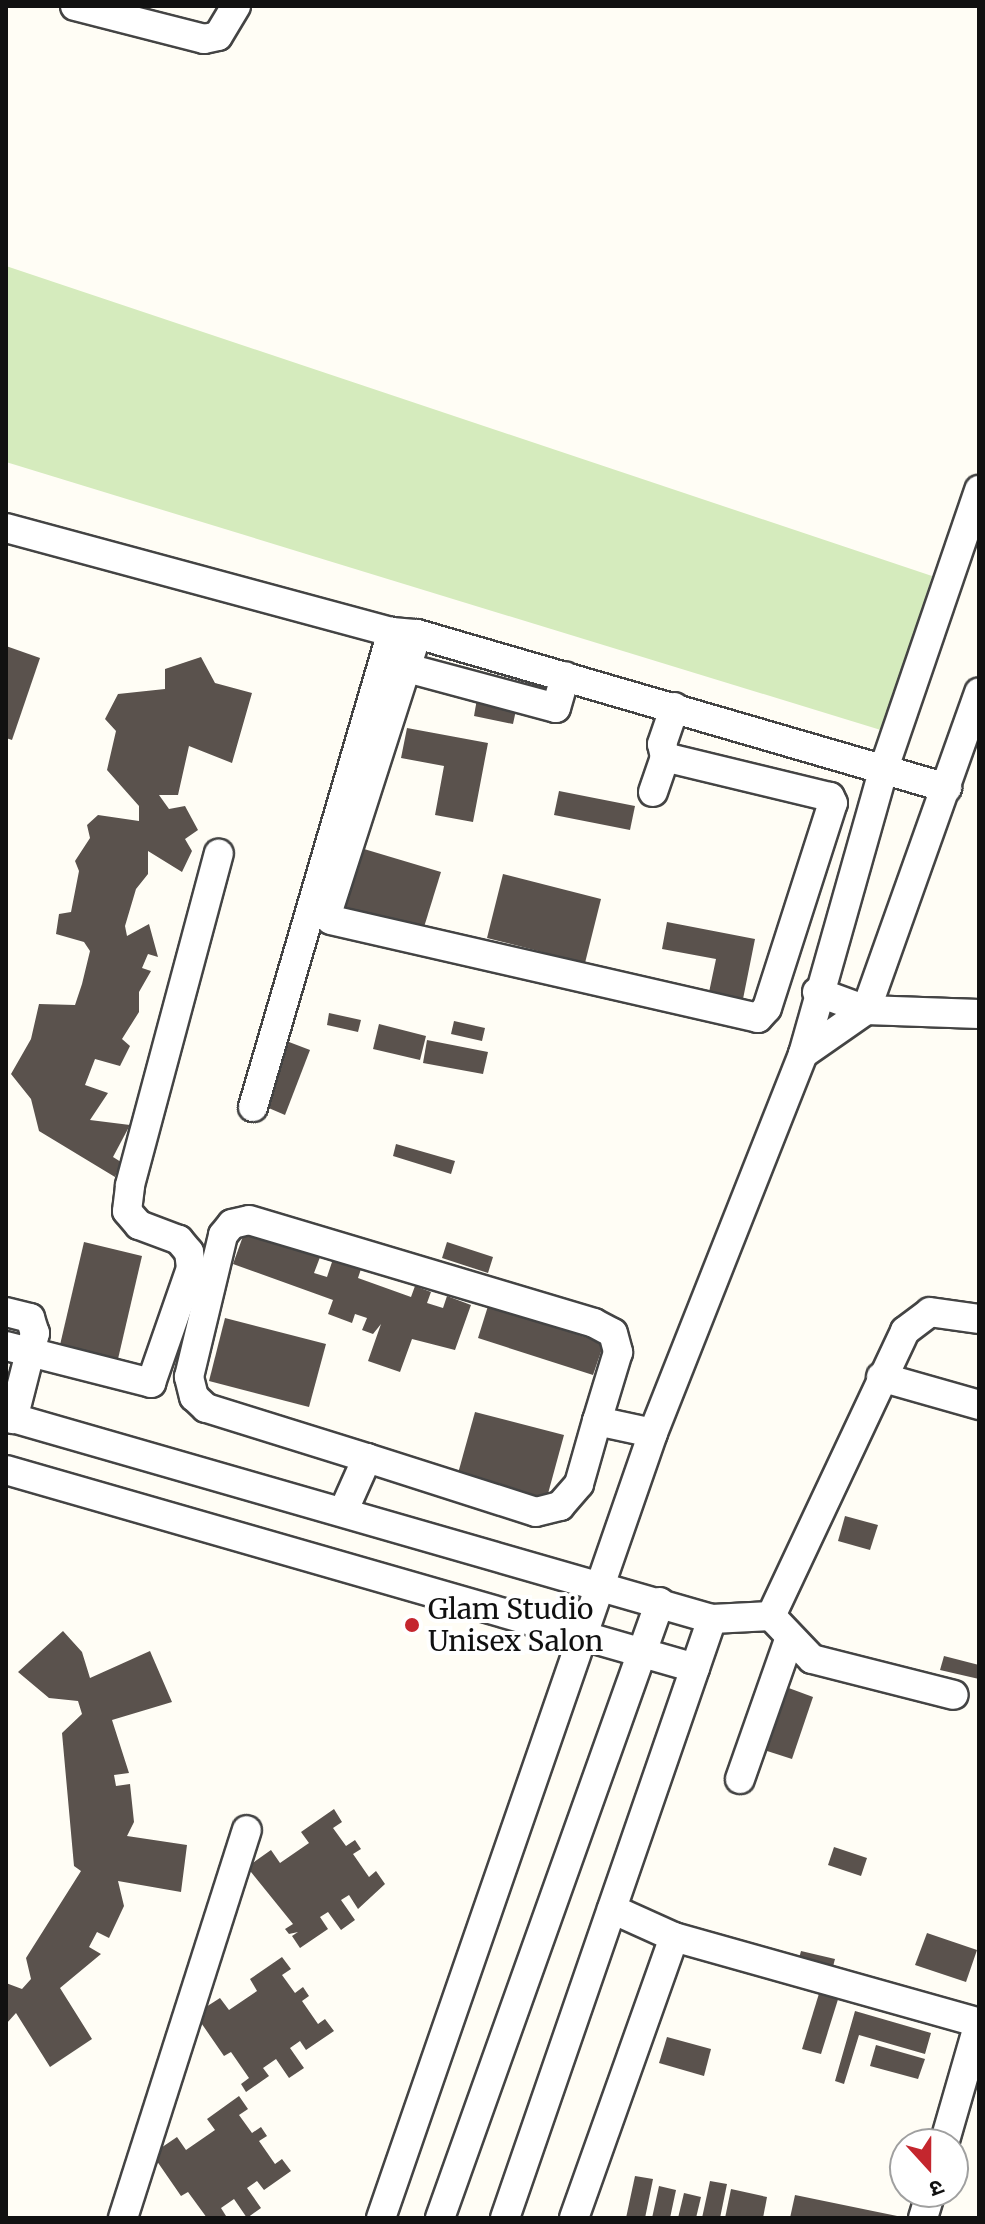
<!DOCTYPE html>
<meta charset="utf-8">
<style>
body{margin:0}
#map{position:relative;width:985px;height:2224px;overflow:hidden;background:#fffdf5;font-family:Merriweather,"Noto Sans Devanagari",serif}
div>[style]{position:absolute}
.green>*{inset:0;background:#d5ebbd}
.building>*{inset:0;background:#5a524d}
.roads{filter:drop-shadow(2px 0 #444) drop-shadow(-2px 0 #444) drop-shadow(0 2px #444) drop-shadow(0 -2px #444)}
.minor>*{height:28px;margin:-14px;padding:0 14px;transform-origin:14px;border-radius:14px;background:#fff}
.dots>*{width:22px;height:22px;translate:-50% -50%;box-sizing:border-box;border:4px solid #fff;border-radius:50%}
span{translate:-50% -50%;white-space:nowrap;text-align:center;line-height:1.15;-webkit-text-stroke:8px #fff;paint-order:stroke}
.poi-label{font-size:28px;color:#111}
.left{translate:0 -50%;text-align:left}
.frame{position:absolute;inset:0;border:8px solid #111;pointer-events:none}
.north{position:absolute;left:889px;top:2128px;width:80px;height:80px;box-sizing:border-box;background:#fff;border:2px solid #a0a0a0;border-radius:50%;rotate:159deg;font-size:22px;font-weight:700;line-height:32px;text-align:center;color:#111}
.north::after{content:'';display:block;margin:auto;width:28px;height:36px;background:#c4262e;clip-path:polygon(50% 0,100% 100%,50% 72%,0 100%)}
</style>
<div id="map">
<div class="green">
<i style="clip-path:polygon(6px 266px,932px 576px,884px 731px,6px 462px)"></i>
</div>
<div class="building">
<i style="clip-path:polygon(6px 646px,40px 658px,12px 740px,6px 738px)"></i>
<i style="clip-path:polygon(201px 657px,215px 683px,252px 693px,232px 763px,189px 746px,178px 795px,159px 795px,169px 809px,185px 806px,198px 830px,185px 839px,192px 851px,182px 872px,148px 851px,148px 874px,136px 889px,125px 926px,127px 936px,149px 924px,158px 957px,148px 954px,142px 968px,151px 971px,139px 992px,139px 1012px,122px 1039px,130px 1046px,120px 1066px,95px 1059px,85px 1085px,108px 1093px,90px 1120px,130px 1125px,113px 1157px,121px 1162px,115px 1177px,39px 1131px,31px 1099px,11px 1074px,31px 1039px,39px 1004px,75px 1005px,82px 984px,90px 951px,84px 942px,56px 934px,59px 914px,71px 912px,79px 871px,75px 861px,90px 838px,87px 825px,98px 815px,139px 821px,139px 806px,107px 770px,116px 731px,105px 719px,118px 694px,165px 689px,165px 669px)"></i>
<i style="clip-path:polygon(478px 693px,518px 701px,513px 724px,474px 716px)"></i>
<i style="clip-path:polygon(407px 728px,488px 743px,473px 822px,435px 815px,444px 766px,401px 758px)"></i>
<i style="clip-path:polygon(559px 791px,635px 806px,630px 830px,554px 815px)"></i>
<i style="clip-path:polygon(354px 846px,441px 872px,420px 940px,333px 913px)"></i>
<i style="clip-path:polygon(503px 874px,601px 899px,585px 963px,487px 938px)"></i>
<i style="clip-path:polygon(667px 922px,755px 939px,742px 1004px,708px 997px,716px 959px,662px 949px)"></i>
<i style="clip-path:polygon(329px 1013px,361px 1020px,358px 1032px,327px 1025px)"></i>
<i style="clip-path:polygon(454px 1021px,485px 1028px,482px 1041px,451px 1034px)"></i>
<i style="clip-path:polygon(379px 1024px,426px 1036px,420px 1060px,373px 1049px)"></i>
<i style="clip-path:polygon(427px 1040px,488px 1052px,483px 1074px,423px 1063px)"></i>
<i style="clip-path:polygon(289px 1042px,310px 1050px,285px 1115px,264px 1106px)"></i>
<i style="clip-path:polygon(396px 1144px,455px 1161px,451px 1174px,393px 1156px)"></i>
<i style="clip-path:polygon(247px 1225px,322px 1252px,314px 1273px,327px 1277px,334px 1256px,362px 1266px,358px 1278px,411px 1297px,415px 1286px,431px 1292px,427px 1303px,443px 1308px,447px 1296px,471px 1305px,455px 1350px,412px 1339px,400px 1372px,368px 1361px,381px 1324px,373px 1334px,362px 1330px,367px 1318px,355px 1314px,352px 1323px,328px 1314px,333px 1300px,233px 1264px)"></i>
<i style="clip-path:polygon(84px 1242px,142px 1256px,118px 1359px,60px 1345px)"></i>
<i style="clip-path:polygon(447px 1242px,493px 1257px,488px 1273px,442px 1258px)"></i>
<i style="clip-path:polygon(488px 1306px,604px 1343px,593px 1375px,478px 1338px)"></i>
<i style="clip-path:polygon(225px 1318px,326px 1344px,309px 1407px,209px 1381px)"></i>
<i style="clip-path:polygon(475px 1412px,564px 1435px,546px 1501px,457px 1477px)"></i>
<i style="clip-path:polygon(845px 1516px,878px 1525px,870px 1550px,838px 1541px)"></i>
<i style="clip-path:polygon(63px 1631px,82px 1652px,90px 1678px,150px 1651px,172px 1702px,112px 1720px,129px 1773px,114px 1775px,116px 1786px,130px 1784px,134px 1822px,127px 1836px,187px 1845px,181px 1892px,118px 1881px,124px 1906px,109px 1938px,97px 1932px,89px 1947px,101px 1954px,60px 1988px,92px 2039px,50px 2067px,16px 2013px,6px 2024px,6px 1983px,22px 1989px,31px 1979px,26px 1958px,81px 1871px,74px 1866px,62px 1733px,82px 1714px,78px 1701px,49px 1698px,18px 1672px)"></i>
<i style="clip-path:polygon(944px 1656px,979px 1665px,979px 1679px,940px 1670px)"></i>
<i style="clip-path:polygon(786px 1687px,813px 1697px,792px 1759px,764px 1750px)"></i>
<i style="clip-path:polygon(334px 1809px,342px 1822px,333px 1828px,346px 1846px,355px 1840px,361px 1849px,353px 1854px,369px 1877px,376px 1871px,385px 1884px,358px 1909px,349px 1895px,341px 1900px,355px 1920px,341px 1930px,328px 1912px,320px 1917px,328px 1929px,300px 1948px,292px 1936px,298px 1932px,289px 1934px,285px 1929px,293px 1924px,247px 1867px,271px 1850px,280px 1863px,309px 1843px,301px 1832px)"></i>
<i style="clip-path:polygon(834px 1847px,867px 1858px,861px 1876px,828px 1865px)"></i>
<i style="clip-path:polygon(927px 1933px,977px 1950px,966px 1982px,915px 1965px)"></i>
<i style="clip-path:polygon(801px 1951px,835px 1959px,831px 1974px,797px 1966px)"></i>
<i style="clip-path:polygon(282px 1957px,291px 1969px,282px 1975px,295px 1993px,303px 1987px,309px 1996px,302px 2001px,318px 2024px,325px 2019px,334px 2031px,306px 2050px,300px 2041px,290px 2048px,304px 2068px,289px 2078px,276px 2059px,263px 2068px,269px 2076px,246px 2092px,241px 2084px,249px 2078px,231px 2052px,224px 2056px,195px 2014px,220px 1998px,229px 2010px,257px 1991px,250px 1979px)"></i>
<i style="clip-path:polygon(821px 1987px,840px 1993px,821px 2054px,802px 2049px)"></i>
<i style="clip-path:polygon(855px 2011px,931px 2033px,925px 2054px,859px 2035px,844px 2084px,835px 2081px)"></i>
<i style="clip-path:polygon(667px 2037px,711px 2049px,704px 2076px,659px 2063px)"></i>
<i style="clip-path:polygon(876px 2045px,925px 2059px,918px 2079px,870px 2066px)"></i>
<i style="clip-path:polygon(239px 2096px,248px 2109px,239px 2115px,252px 2133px,261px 2127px,267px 2136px,259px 2141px,275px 2164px,282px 2159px,291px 2171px,264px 2190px,257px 2181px,247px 2188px,261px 2208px,247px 2218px,234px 2199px,221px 2208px,226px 2216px,207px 2218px,188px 2192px,181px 2196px,152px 2154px,177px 2137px,186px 2150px,215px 2130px,207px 2119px)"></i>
<i style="clip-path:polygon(635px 2176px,653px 2179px,645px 2218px,626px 2218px)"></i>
<i style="clip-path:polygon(710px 2181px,727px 2184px,720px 2218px,702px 2218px)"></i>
<i style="clip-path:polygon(659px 2186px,676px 2190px,670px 2218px,652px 2218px)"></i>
<i style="clip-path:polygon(731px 2189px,767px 2197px,763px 2218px,725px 2218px)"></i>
<i style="clip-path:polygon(684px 2193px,701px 2197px,696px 2218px,678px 2218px)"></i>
<i style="clip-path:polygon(795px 2195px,902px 2217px,902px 2218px,790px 2218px)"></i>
</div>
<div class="roads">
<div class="minor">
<i style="left:75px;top:6px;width:133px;rotate:14.3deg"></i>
<i style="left:204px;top:39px;width:14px;rotate:-12deg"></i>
<i style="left:218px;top:36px;width:35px;rotate:-59deg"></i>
<i style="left:6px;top:528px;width:400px;rotate:15.1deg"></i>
<i style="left:392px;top:632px;width:25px;rotate:5deg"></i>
<i style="left:417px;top:634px;width:552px;rotate:16.2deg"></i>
<i style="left:417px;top:634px;width:291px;rotate:107.8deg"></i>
<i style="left:328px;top:911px;width:9px;rotate:72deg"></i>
<i style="left:331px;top:920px;width:438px;rotate:12.9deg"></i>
<i style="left:758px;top:1018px;width:13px;rotate:-48deg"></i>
<i style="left:767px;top:1008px;width:215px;rotate:-72.2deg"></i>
<i style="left:833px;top:803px;width:7px;rotate:-117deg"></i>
<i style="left:830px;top:797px;width:170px;rotate:-166.4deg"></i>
<i style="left:665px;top:757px;width:13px;rotate:-103deg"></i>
<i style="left:662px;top:744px;width:39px;rotate:-71deg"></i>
<i style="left:407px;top:668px;width:154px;rotate:15deg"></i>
<i style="left:556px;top:708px;width:33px;rotate:-74deg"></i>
<i style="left:653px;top:792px;width:37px;rotate:-71deg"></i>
<i style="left:817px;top:992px;width:52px;rotate:20.2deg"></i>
<i style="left:866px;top:1010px;width:113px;rotate:2deg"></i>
<i style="left:803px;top:1054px;width:77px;rotate:-34.9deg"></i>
<i style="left:866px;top:1010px;width:337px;rotate:-70.4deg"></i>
<i style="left:253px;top:1107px;width:495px;rotate:-73.7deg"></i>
<i style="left:6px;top:1312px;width:25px;rotate:14deg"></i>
<i style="left:30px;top:1318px;width:16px;rotate:72deg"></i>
<i style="left:35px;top:1333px;width:89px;rotate:104.3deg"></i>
<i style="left:6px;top:1346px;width:150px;rotate:14.3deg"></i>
<i style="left:151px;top:1383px;width:122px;rotate:-70.8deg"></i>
<i style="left:191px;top:1268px;width:16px;rotate:-97deg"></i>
<i style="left:189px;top:1252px;width:16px;rotate:-130deg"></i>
<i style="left:179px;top:1240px;width:43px;rotate:-159.4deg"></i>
<i style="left:139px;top:1225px;width:18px;rotate:-131deg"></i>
<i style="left:127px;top:1211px;width:26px;rotate:-83deg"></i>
<i style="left:130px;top:1185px;width:343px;rotate:-75deg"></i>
<i style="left:881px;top:1377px;width:102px;rotate:15.9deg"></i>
<i style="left:6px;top:1416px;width:735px;rotate:16.04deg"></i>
<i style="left:712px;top:1619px;width:59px;rotate:-2.9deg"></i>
<i style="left:771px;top:1616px;width:59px;rotate:46.4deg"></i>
<i style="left:812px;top:1659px;width:146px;rotate:14.2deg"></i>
<i style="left:367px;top:1458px;width:177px;rotate:17.7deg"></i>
<i style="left:536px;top:1512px;width:25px;rotate:-14deg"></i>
<i style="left:560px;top:1506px;width:29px;rotate:-49deg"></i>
<i style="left:579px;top:1484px;width:66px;rotate:-74.1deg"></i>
<i style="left:6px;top:1470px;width:717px;rotate:16.03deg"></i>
<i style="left:343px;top:1512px;width:59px;rotate:-66deg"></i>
<i style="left:367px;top:1458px;width:169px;rotate:-162.7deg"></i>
<i style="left:206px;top:1408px;width:16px;rotate:-137deg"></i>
<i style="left:194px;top:1397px;width:21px;rotate:-104deg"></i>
<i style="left:189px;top:1377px;width:146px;rotate:-76.5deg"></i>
<i style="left:223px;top:1235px;width:14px;rotate:-51deg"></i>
<i style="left:232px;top:1224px;width:17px;rotate:-13deg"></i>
<i style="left:249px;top:1220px;width:360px;rotate:16.6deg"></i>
<i style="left:594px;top:1323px;width:21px;rotate:28deg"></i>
<i style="left:613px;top:1333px;width:20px;rotate:75deg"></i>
<i style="left:618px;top:1352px;width:72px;rotate:106.9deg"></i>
<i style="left:597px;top:1421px;width:57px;rotate:12.1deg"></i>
<i style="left:771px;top:1616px;width:315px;rotate:-64.8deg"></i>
<i style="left:905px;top:1331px;width:31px;rotate:-37deg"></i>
<i style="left:930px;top:1312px;width:49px;rotate:8.1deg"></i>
<i style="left:740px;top:1779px;width:147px;rotate:-70.6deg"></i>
<i style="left:612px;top:1909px;width:68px;rotate:24.3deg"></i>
<i style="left:674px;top:1937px;width:317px;rotate:15.7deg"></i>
<i style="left:944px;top:2144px;width:126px;rotate:-73.9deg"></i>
<i style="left:123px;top:2218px;width:407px;rotate:-72.3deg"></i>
<i style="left:381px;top:2218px;width:831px;rotate:-70.89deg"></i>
<i style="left:653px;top:1433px;width:408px;rotate:-68.4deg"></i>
<i style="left:803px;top:1054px;width:297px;rotate:-74.2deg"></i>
<i style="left:884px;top:768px;width:294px;rotate:-71.1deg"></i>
<i style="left:440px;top:2218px;width:654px;rotate:-70.35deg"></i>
<i style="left:505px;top:2218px;width:634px;rotate:-70.94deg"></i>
<i style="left:574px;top:2218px;width:298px;rotate:-70.4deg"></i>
<i style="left:923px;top:2218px;width:27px;rotate:-73deg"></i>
</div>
</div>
<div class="dots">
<i style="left:412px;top:1625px;background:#c4262e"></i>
</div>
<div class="poi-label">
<span class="left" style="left:428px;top:1625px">Glam Studio<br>Unisex Salon</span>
</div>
<div class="frame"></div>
<div class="north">उ</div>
</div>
